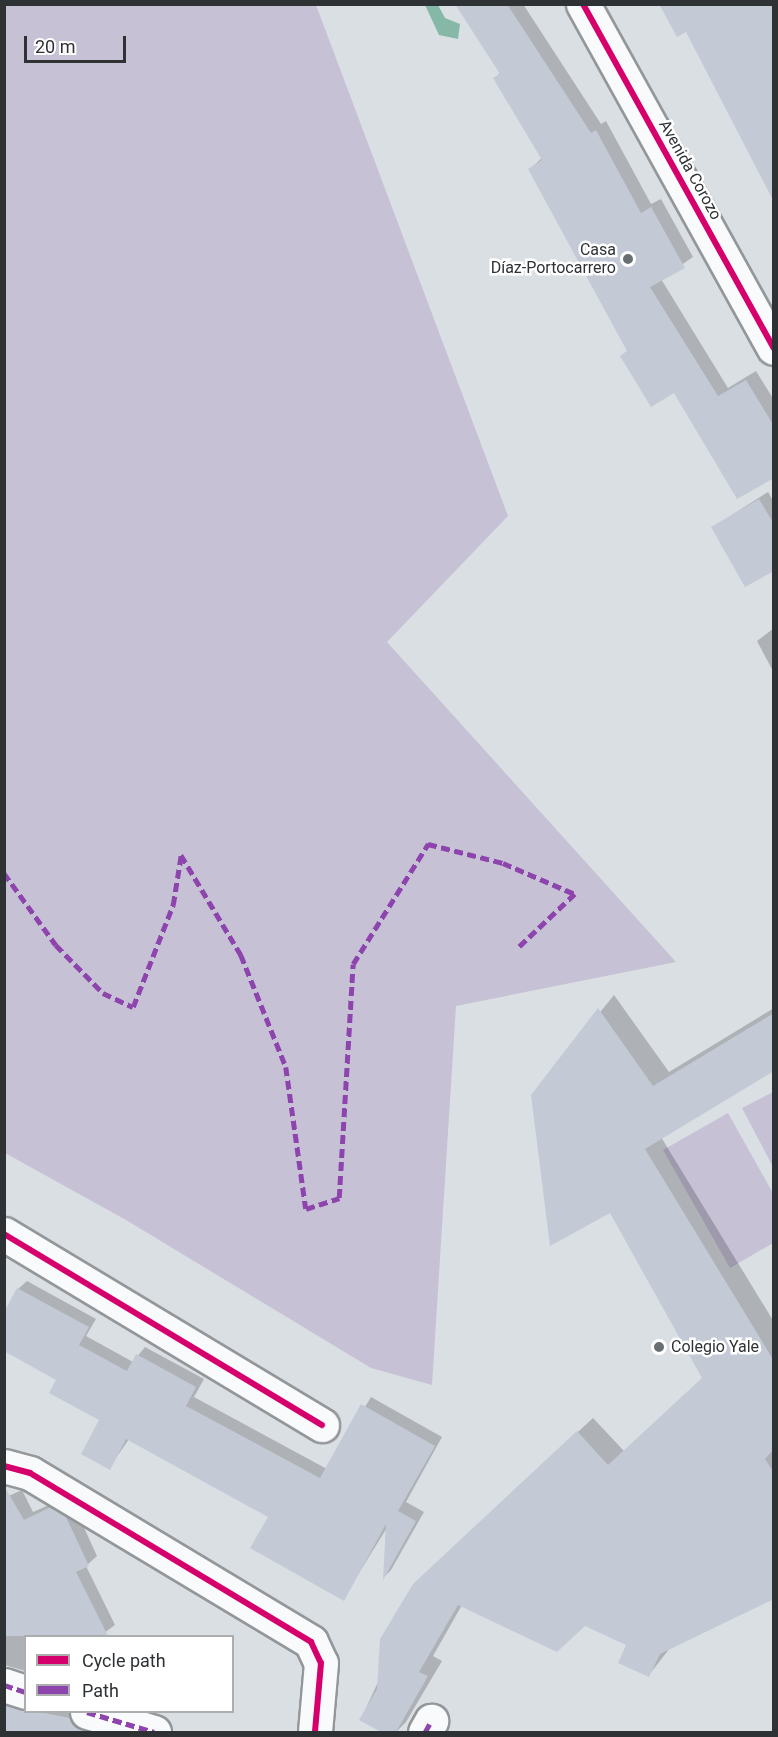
<!DOCTYPE html>
<meta charset="utf-8">
<style>
body{margin:0}
#map{position:relative;width:778px;height:1737px;overflow:hidden;background:#dadfe4;font-family:Roboto,sans-serif}
div>[style]{position:absolute}
.green>*{inset:0;background:#c7c1d6}
.water>*{inset:0;background:#86b8a8}
.shadow>*{inset:0;background:#0003}
.building>*{inset:0;background:#c3c9d5}
.roads{filter:drop-shadow(2px 0 #93979a) drop-shadow(-2px 0 #93979a) drop-shadow(0 2px #93979a) drop-shadow(0 -2px #93979a)}
.minor>*{height:33px;margin:-16.5px;padding:0 16.5px;transform-origin:16.5px;border-radius:16.5px;background:#f9fafb}
.quiet>*{height:4.5px;margin-top:-2.25px;transform-origin:0;background:repeating-linear-gradient(90deg,#8e44ad 0 9px,transparent 0 13.5px)}
.cycleway>*{height:6px;margin:-3px;padding:0 3px;transform-origin:3px;border-radius:3px;background:#d6006c}
.dots>*{width:16px;height:16px;translate:-50% -50%;box-sizing:border-box;border:3px solid #fff;border-radius:50%}
span{translate:-50% -50%;white-space:nowrap;text-align:center;line-height:1.15;-webkit-text-stroke:5px #fff;paint-order:stroke}
.street-label{font-size:16px;color:#2e3234}
.poi-label{font-size:16px;color:#2e3234}
.right{translate:-100% -50%;text-align:right}
.left{translate:0 -50%;text-align:left}
.frame{position:absolute;inset:0;border:6px solid #2e3234;pointer-events:none}
.legend{position:absolute;left:24px;top:1635px;width:210px;height:78px;box-sizing:border-box;background:#fff;border:2px solid #abadae;margin:0;padding:8px 10px;list-style:none;font-size:18px;color:#2e3234}
.legend li{display:flex;align-items:center;gap:12px;height:30px}
.legend b{width:30px;border:2px solid #abadae}
.scale{position:absolute;left:24px;top:36px;width:102px;height:27px;box-sizing:border-box;border:3px solid #2e3234;border-top:0;padding-left:8px;font-size:18px;line-height:21px;white-space:nowrap;color:#2e3234;-webkit-text-stroke:4px #fff;paint-order:stroke}
</style>
<div id="map">
<div class="green">
<i style="clip-path:polygon(4px 5px,316px 5px,508px 516px,387px 642px,676px 962px,456px 1006px,432px 1385px,371px 1368px,126px 1220px,5px 1153px)"></i>
<i style="clip-path:polygon(773px 1092px,773px 1167px,742px 1108px)"></i>
<i style="clip-path:polygon(728px 1113px,774px 1195px,773px 1243px,730px 1268px,663px 1150px)"></i>
</div>
<div class="water">
<i style="clip-path:polygon(425px 5px,438px 5px,445px 18px,460px 24px,458px 39px,439px 35px)"></i>
</div>
<div class="shadow">
<i style="clip-path:polygon(457px 4px,523px 4px,601px 124px,606px 121px,651px 204px,661px 199px,693px 257px,661px 279px,728px 388px,756px 371px,774px 400px,774px 476px,675px 391px,622px 356px,628px 350px,530px 169px,542px 158px,495px 78px,501px 72px)"></i>
<i style="clip-path:polygon(768px 492px,774px 502px,774px 569px,713px 527px)"></i>
<i style="clip-path:polygon(774px 628px,774px 673px,757px 641px)"></i>
<i style="clip-path:polygon(614px 995px,669px 1072px,774px 1008px,774px 1069px,661px 1137px,774px 1322px,774px 1597px,670px 1648px,649px 1675px,628px 1645px,584px 1624px,462px 1605px,433px 1656px,442px 1661px,406px 1722px,396px 1732px,384px 1732px,361px 1719px,430px 1569px,593px 1418px,624px 1451px,703px 1378px,611px 1211px,532px 1096px)"></i>
<i style="clip-path:polygon(27px 1281px,96px 1319px,86px 1336px,133px 1362px,145px 1347px,204px 1379px,194px 1397px,327px 1469px,371px 1397px,442px 1437px,406px 1502px,424px 1512px,391px 1570px,385px 1576px,388px 1526px,343px 1599px,270px 1516px,129px 1439px,109px 1468px,101px 1420px,58px 1379px,18px 1289px)"></i>
<i style="clip-path:polygon(22px 1490px,33px 1512px,60px 1500px,75px 1508px,97px 1556px,86px 1566px,115px 1625px,100px 1636px,26px 1636px,26px 1671px,4px 1665px,4px 1498px)"></i>
<i style="clip-path:polygon(4px 1691px,26px 1700px,26px 1712px,80px 1712px,125px 1732px,4px 1732px)"></i>
</div>
<div class="building">
<i style="clip-path:polygon(455px 4px,507px 4px,591px 133px,596px 130px,641px 213px,651px 207px,685px 268px,650px 287px,718px 396px,746px 380px,774px 426px,774px 478px,737px 499px,674px 393px,651px 407px,620px 356px,627px 351px,528px 169px,542px 160px,493px 78px,500px 74px)"></i>
<i style="clip-path:polygon(659px 4px,774px 4px,774px 202px,686px 32px,677px 37px)"></i>
<i style="clip-path:polygon(759px 499px,774px 524px,774px 571px,745px 587px,711px 527px)"></i>
<i style="clip-path:polygon(598px 1008px,653px 1086px,774px 1013px,774px 1071px,645px 1149px,774px 1361px,774px 1449px,765px 1459px,774px 1473px,774px 1599px,660px 1654px,649px 1677px,618px 1663px,626px 1645px,585px 1626px,557px 1652px,458px 1605px,419px 1672px,428px 1676px,396px 1732px,381px 1732px,359px 1720px,377px 1689px,380px 1639px,413px 1584px,577px 1431px,608px 1465px,702px 1378px,610px 1213px,550px 1246px,531px 1095px)"></i>
<i style="clip-path:polygon(17px 1288px,89px 1327px,79px 1345px,127px 1371px,136px 1354px,196px 1387px,186px 1406px,320px 1478px,361px 1404px,435px 1446px,398px 1511px,416px 1521px,383px 1580px,386px 1524px,344px 1601px,250px 1548px,268px 1517px,126px 1439px,110px 1470px,81px 1454px,99px 1420px,49px 1393px,56px 1380px,4px 1351px,4px 1312px)"></i>
<i style="clip-path:polygon(4px 1486px,24px 1520px,51px 1507px,66px 1517px,89px 1566px,76px 1572px,108px 1636px,4px 1636px)"></i>
<i style="clip-path:polygon(4px 1705px,70px 1718px,90px 1732px,4px 1732px)"></i>
</div>
<div class="roads">
<div class="minor">
<i style="left:583px;top:4px;width:393px;rotate:61deg"></i>
<i style="left:4px;top:1234px;width:371px;rotate:31deg"></i>
<i style="left:4px;top:1466px;width:27px;rotate:15deg"></i>
<i style="left:30px;top:1473px;width:328px;rotate:31deg"></i>
<i style="left:311px;top:1642px;width:23px;rotate:65deg"></i>
<i style="left:321px;top:1663px;width:69px;rotate:95deg"></i>
<i style="left:4px;top:1685px;width:23px;rotate:18deg"></i>
<i style="left:87px;top:1712px;width:70px;rotate:16.6deg"></i>
<i style="left:425px;top:1732px;width:13px;rotate:-61deg"></i>
</div>
</div>
<div class="quiet">
<i style="left:4px;top:873px;width:89px;rotate:54.2deg"></i>
<i style="left:56px;top:945px;width:67px;rotate:45.6deg"></i>
<i style="left:103px;top:993px;width:33px;rotate:25deg"></i>
<i style="left:133px;top:1007px;width:110px;rotate:-68.6deg"></i>
<i style="left:173px;top:905px;width:51px;rotate:-80.9deg"></i>
<i style="left:181px;top:855px;width:117px;rotate:59deg"></i>
<i style="left:241px;top:955px;width:121px;rotate:68.1deg"></i>
<i style="left:286px;top:1067px;width:143px;rotate:82deg"></i>
<i style="left:306px;top:1209px;width:35px;rotate:-18deg"></i>
<i style="left:339px;top:1198px;width:234px;rotate:-86.6deg"></i>
<i style="left:353px;top:964px;width:142px;rotate:-58deg"></i>
<i style="left:428px;top:844px;width:77px;rotate:14.2deg"></i>
<i style="left:503px;top:863px;width:78px;rotate:23.3deg"></i>
<i style="left:575px;top:894px;width:80px;rotate:136.5deg"></i>
<i style="left:4px;top:1685px;width:23px;rotate:18deg"></i>
<i style="left:87px;top:1712px;width:70px;rotate:16.6deg"></i>
<i style="left:425px;top:1732px;width:13px;rotate:-61deg"></i>
</div>
<div class="cycleway">
<i style="left:583px;top:4px;width:393px;rotate:61deg"></i>
<i style="left:4px;top:1234px;width:371px;rotate:31deg"></i>
<i style="left:4px;top:1466px;width:27px;rotate:15deg"></i>
<i style="left:30px;top:1473px;width:328px;rotate:31deg"></i>
<i style="left:311px;top:1642px;width:23px;rotate:65deg"></i>
<i style="left:321px;top:1663px;width:69px;rotate:95deg"></i>
</div>
<div class="dots">
<i style="left:628px;top:259px;background:#6a6f72"></i>
<i style="left:659px;top:1347px;background:#6a6f72"></i>
</div>
<div class="street-label">
<span style="left:690px;top:170px;rotate:61deg">Avenida Corozo</span>
</div>
<div class="poi-label">
<span class="right" style="left:616px;top:259px">Casa<br>Díaz-Portocarrero</span>
<span class="left" style="left:671px;top:1347px">Colegio Yale</span>
</div>
<div class="frame"></div>
<ul class="legend">
<li><b style="height:8px;background:#d6006c"></b>Cycle path</li>
<li><b style="height:8px;background:#8e44ad"></b>Path</li>
</ul>
<div class="scale">20 m</div>
</div>
